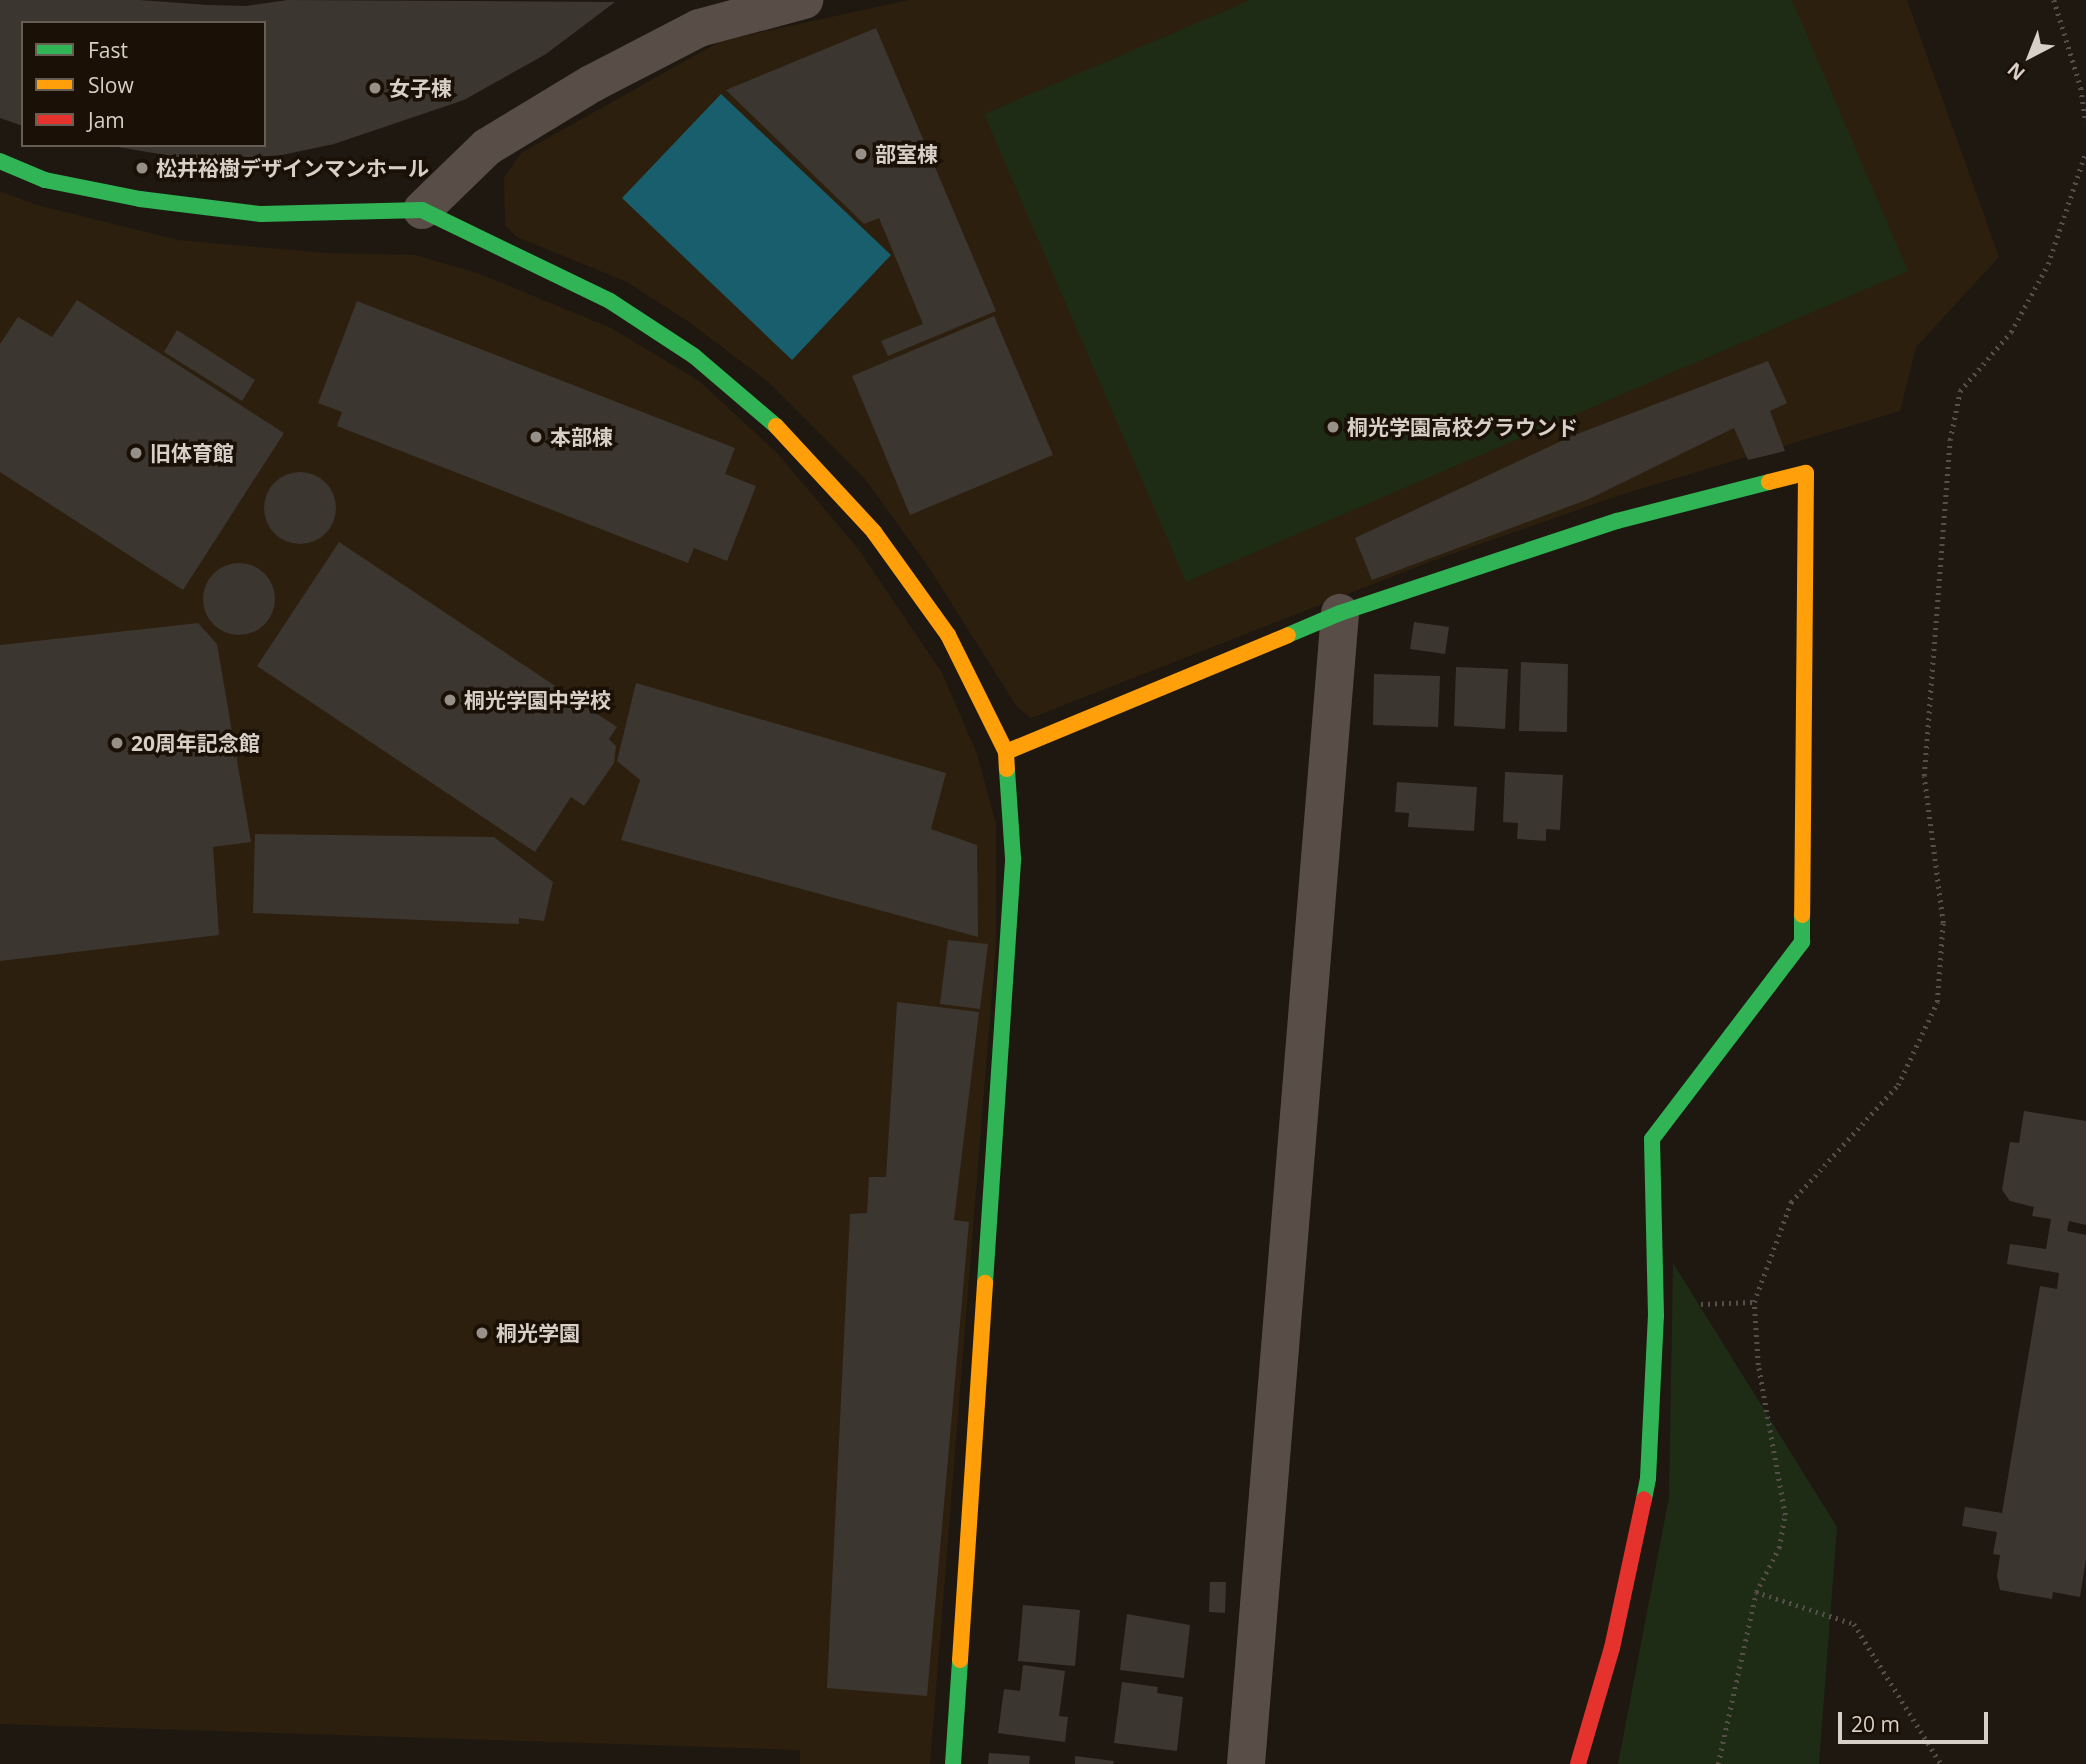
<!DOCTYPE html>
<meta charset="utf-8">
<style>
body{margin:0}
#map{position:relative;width:2086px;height:1764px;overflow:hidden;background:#1e1811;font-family:"Open Sans","Noto Sans JP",sans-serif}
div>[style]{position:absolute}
.built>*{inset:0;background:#2d1f0e}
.green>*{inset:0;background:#1e2b15}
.water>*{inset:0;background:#185e6c}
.building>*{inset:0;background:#3b3630}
.round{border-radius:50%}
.path>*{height:4.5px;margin-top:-2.25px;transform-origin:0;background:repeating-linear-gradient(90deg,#574e49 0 2px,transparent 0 7px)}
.street>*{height:38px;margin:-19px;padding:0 19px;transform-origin:19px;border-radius:19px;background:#594e47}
.fast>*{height:16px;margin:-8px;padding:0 8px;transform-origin:8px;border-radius:8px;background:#30b455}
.slow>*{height:16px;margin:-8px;padding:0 8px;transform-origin:8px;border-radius:8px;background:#ff9f0a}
.jam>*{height:16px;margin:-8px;padding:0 8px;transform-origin:8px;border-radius:8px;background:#e5322d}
.dots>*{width:19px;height:19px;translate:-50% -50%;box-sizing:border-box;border:4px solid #1a1005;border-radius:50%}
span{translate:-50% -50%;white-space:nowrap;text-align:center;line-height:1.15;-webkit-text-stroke:7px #1a1005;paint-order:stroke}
.poi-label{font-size:21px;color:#d8d0c8;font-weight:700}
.left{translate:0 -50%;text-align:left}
.legend{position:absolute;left:21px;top:21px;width:245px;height:126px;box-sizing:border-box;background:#1a1005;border:2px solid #665d53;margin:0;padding:9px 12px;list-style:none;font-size:21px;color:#d8d0c8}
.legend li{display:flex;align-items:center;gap:14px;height:35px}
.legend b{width:35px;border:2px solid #665d53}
.north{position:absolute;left:1995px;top:21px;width:70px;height:70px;-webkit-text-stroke:5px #1a1005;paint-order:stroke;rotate:222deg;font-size:19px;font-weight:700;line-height:28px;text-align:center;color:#d8d0c8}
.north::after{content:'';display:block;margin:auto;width:24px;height:32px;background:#d8d0c8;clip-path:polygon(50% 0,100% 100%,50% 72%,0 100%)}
.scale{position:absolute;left:1838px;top:1712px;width:150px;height:32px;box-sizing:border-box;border:4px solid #d8d0c8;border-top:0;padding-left:9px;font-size:21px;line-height:24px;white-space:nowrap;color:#d8d0c8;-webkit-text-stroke:5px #1a1005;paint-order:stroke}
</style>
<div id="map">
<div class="built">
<i style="clip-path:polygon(909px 0,1907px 0,1999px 257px,1916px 347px,1900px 411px,1617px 496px,1432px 561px,1031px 718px,1017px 707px,928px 566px,865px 479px,771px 384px,689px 322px,627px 282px,517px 237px,505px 226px,504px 178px,521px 153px,721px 41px)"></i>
<i style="clip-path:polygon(0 191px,37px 205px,178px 240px,325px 253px,416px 255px,480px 274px,611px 328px,699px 381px,778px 454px,859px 550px,942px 673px,977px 754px,996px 824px,996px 943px,930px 1764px,800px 1764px,800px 1750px,0 1724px)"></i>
</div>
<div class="green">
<i style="clip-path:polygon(1250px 0,1792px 0,1908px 271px,1186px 582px,984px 114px)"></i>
<i style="clip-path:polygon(1673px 1263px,1837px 1527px,1819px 1764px,1618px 1764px,1669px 1497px)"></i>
</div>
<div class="water">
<i style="clip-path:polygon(721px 94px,891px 255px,792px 360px,622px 198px)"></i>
</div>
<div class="building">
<i style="clip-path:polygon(0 0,139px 0,208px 5px,246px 6px,288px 0,615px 2px,546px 54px,464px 100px,334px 144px,282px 155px,230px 159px,177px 157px,106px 145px,264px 145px,264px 23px,23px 23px,23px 126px,0 118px)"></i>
<i style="clip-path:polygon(876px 28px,996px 311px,888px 356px,881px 341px,923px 324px,879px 218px,864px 224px,726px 90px)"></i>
<i style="clip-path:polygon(77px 300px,284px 433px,183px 590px,0 472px,0 344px,18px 317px,52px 337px)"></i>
<i style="clip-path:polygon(357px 301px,735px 448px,725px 474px,756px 486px,727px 561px,694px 548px,688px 563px,337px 426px,342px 412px,318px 403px)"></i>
<i style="clip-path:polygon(994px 316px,1053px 455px,910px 515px,852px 376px)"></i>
<i style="clip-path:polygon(177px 330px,255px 380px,242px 401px,164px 352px)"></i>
<i style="clip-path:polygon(1768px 361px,1787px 403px,1770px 411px,1785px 451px,1748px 460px,1734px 428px,1589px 499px,1372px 580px,1355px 538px,1572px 436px)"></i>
<i class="round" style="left:264px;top:472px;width:72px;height:72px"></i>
<i style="clip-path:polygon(339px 542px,617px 727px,609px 739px,616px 746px,614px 763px,584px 806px,571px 797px,535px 852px,257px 666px)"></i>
<i class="round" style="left:203px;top:563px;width:72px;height:72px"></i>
<i style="clip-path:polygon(1414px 622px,1449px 627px,1445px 654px,1410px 649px)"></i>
<i style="clip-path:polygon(198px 623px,217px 644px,251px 842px,213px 847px,219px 935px,0 961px,0 645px)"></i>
<i style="clip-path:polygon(1521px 662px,1568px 664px,1567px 732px,1519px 731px)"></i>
<i style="clip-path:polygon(1456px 667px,1508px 669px,1505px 729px,1454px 726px)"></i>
<i style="clip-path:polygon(1374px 674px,1440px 676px,1438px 727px,1373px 725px)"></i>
<i style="clip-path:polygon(636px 683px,946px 773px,931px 829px,977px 845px,978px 937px,621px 840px,640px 780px,617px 761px)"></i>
<i style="clip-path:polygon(1505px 772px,1563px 775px,1560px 830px,1546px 829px,1546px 841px,1517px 839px,1518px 823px,1503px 822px)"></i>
<i style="clip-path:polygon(1397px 782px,1477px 787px,1474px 831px,1408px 827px,1409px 813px,1395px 812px)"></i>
<i style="clip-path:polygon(255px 834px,494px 837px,553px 882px,544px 921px,519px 918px,519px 924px,253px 913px)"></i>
<i style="clip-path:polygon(948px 940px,988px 944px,980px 1009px,940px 1004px)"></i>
<i style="clip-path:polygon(897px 1002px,979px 1012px,954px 1220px,969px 1222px,927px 1696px,827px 1688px,850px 1214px,867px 1213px,869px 1177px,886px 1177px)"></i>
<i style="clip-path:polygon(2024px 1111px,2086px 1121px,2086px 1225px,2069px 1221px,2067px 1231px,2086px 1235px,2086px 1559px,2080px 1597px,2053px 1592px,2052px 1599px,2000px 1590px,1997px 1576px,2000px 1555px,1993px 1554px,1997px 1532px,1962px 1526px,1965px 1507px,2002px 1513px,2040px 1286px,2057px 1289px,2059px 1273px,2007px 1264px,2010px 1244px,2046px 1249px,2051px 1219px,2032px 1216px,2034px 1207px,2010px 1201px,2002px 1190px,2010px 1142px,2019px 1143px)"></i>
<i style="clip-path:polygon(1210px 1582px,1226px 1582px,1225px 1613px,1209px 1612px)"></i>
<i style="clip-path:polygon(1023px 1605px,1080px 1610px,1075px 1666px,1018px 1661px)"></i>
<i style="clip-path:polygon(1127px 1614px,1190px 1625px,1184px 1678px,1120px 1670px)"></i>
<i style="clip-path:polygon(1023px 1665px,1065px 1671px,1059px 1716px,1068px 1717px,1065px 1742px,998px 1733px,1004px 1689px,1020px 1691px)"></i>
<i style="clip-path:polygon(1122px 1682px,1158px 1687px,1157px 1693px,1183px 1697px,1177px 1751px,1114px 1743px)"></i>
<i style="clip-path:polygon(989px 1753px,1030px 1756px,1029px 1764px,988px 1764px)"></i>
<i style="clip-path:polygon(1075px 1756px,1114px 1761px,1113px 1764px,1075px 1764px)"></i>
</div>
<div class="path">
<i style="left:2054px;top:0;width:92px;rotate:72.9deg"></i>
<i style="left:2081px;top:88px;width:35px;rotate:82deg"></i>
<i style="left:1701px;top:1304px;width:53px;rotate:-2.2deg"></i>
<i style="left:1756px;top:1592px;width:103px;rotate:18.1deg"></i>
<i style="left:1854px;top:1624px;width:165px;rotate:58.1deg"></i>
<i style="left:1718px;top:1764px;width:176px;rotate:-77.5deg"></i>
<i style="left:1756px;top:1592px;width:50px;rotate:-62.4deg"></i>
<i style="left:1779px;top:1548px;width:34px;rotate:-80deg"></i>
<i style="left:1785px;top:1515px;width:152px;rotate:-100.2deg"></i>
<i style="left:1758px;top:1365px;width:63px;rotate:-93.6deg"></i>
<i style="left:1754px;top:1302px;width:107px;rotate:-69.7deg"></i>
<i style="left:1791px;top:1202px;width:159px;rotate:-47.6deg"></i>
<i style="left:1898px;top:1085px;width:92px;rotate:-64.8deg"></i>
<i style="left:1937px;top:1002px;width:79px;rotate:-85.7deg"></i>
<i style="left:1943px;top:923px;width:148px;rotate:-97.4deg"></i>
<i style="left:1924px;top:776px;width:337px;rotate:-85.6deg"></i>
<i style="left:1950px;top:440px;width:50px;rotate:-78.5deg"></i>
<i style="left:1960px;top:391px;width:78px;rotate:-49.2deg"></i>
<i style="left:2011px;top:332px;width:77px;rotate:-61.4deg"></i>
<i style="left:2048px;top:264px;width:119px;rotate:-71.4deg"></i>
</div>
<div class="street">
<i style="left:422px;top:210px;width:91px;rotate:-44.1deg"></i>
<i style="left:487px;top:147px;width:122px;rotate:-31.2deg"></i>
<i style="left:591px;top:84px;width:122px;rotate:-27.4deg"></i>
<i style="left:699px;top:28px;width:109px;rotate:-14.9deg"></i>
<i style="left:1246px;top:1764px;width:1155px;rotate:-85.33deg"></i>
</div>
<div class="fast">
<i style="left:0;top:161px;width:49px;rotate:22.9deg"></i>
<i style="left:45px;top:180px;width:97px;rotate:11.3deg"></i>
<i style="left:140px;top:199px;width:122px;rotate:7.1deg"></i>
<i style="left:261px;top:214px;width:161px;rotate:-1.4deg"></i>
<i style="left:422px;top:210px;width:209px;rotate:25.8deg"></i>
<i style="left:610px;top:301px;width:100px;rotate:33.2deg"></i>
<i style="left:694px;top:356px;width:108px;rotate:40.5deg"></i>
<i style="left:1288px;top:635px;width:56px;rotate:-22.9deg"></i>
<i style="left:1340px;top:613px;width:292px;rotate:-18.4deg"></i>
<i style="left:1617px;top:521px;width:157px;rotate:-14.4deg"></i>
<i style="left:985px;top:1283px;width:426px;rotate:-86.2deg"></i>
<i style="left:1013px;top:858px;width:89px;rotate:-93.9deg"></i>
<i style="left:1644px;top:1499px;width:21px;rotate:-79deg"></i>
<i style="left:1648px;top:1478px;width:162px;rotate:-87.2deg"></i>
<i style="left:1656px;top:1316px;width:177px;rotate:-91.3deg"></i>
<i style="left:1652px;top:1139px;width:248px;rotate:-52.7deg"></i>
<i style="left:1802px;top:942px;width:27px;rotate:-90deg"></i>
<i style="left:953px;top:1764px;width:104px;rotate:-86.1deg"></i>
</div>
<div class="slow">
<i style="left:776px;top:426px;width:144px;rotate:47.2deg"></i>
<i style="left:874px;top:532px;width:127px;rotate:54.3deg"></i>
<i style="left:948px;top:635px;width:131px;rotate:63.6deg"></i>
<i style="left:1006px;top:752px;width:17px;rotate:87deg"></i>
<i style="left:1769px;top:482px;width:38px;rotate:-14deg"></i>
<i style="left:1806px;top:473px;width:442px;rotate:90.5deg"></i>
<i style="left:1006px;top:752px;width:305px;rotate:-22.5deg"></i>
<i style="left:960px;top:1660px;width:378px;rotate:-86.2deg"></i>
</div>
<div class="jam">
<i style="left:1578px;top:1764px;width:121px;rotate:-73.7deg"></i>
<i style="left:1612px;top:1648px;width:152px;rotate:-77.9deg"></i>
</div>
<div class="dots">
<i style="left:375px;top:88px;background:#979088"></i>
<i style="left:861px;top:154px;background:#979088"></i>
<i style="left:142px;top:168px;background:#979088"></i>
<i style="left:1333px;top:427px;background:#979088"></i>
<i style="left:536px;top:437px;background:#979088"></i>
<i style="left:136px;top:453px;background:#979088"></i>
<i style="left:450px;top:700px;background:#979088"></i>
<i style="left:117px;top:743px;background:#979088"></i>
<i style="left:482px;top:1333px;background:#979088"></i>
</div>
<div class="poi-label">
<span class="left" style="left:389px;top:88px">女子棟</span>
<span class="left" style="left:875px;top:154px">部室棟</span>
<span class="left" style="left:156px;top:168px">松井裕樹デザインマンホール</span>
<span class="left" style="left:1347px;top:427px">桐光学園高校グラウンド</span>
<span class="left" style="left:550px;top:437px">本部棟</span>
<span class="left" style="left:150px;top:453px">旧体育館</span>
<span class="left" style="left:464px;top:700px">桐光学園中学校</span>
<span class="left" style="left:131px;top:743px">20周年記念館</span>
<span class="left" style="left:496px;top:1333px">桐光学園</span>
</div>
<ul class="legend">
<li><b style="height:9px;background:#30b455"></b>Fast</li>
<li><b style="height:9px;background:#ff9f0a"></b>Slow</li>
<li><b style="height:9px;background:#e5322d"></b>Jam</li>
</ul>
<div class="north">N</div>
<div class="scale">20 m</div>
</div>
